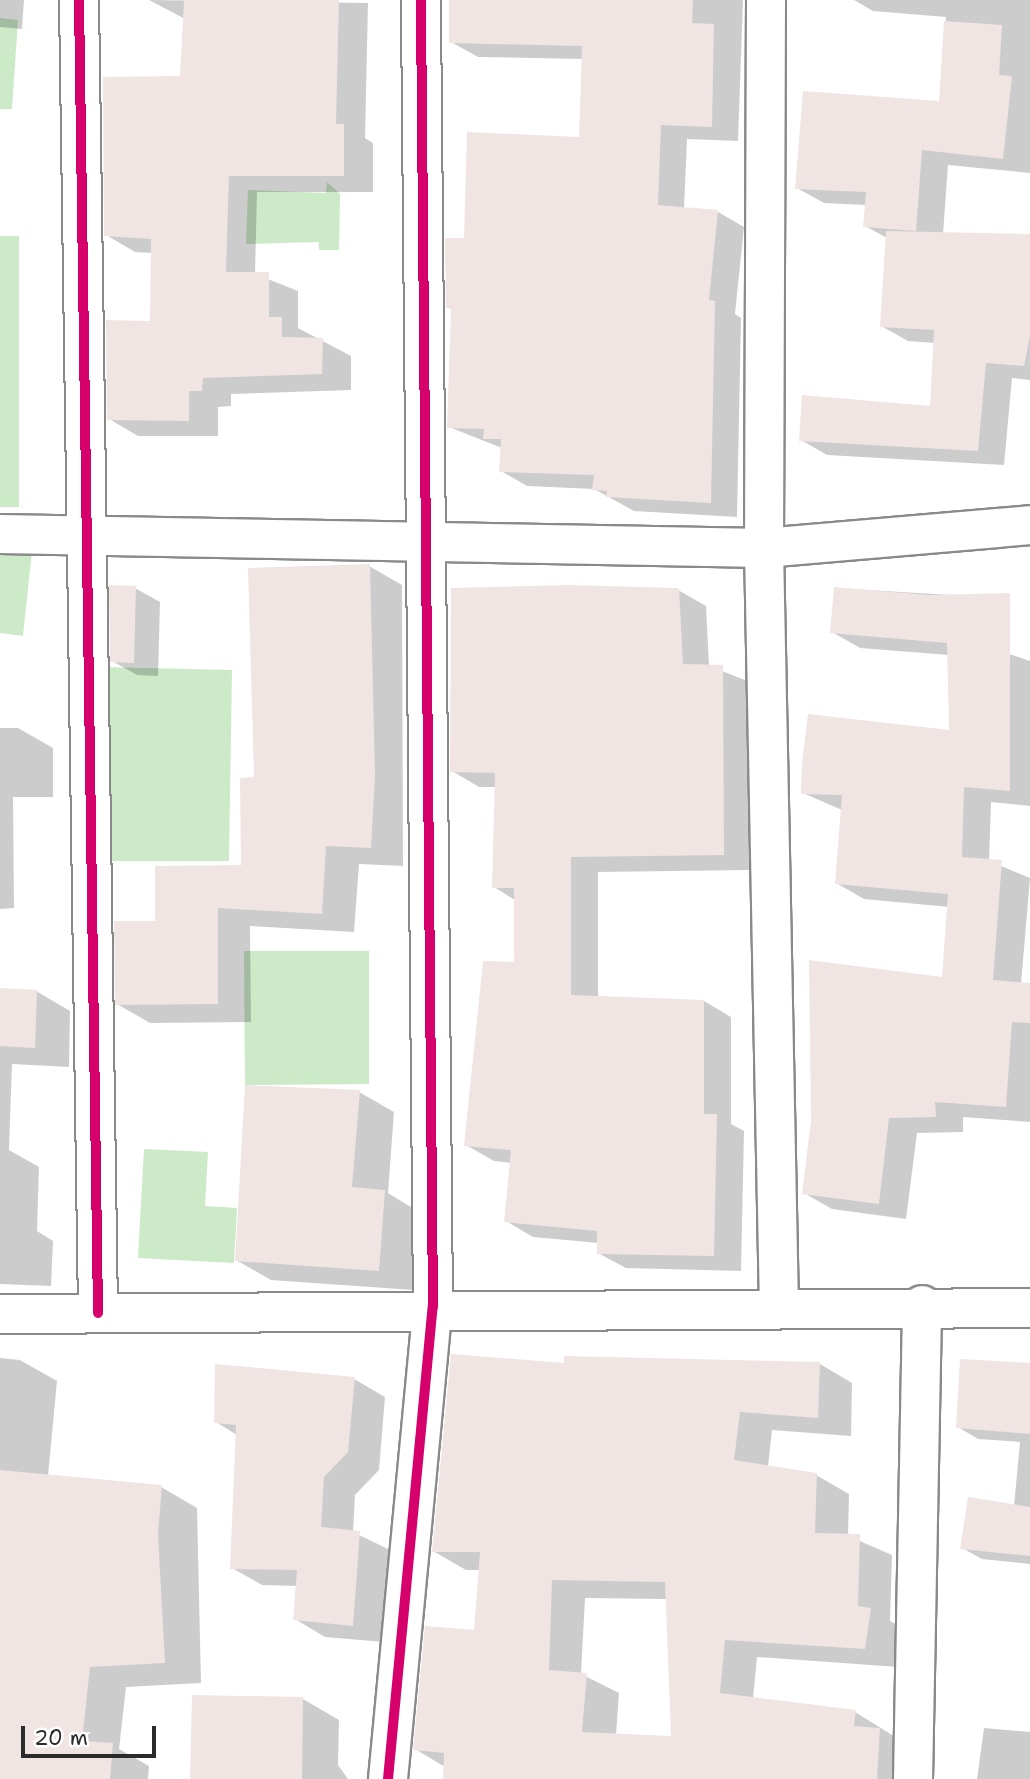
<!DOCTYPE html>
<style>
body{margin:0}
#map{position:relative;width:1030px;height:1779px;overflow:hidden;background:#fff;font-family:"Shantell Sans",sans-serif}
div>[style]{position:absolute}
.green>*{inset:0;background:#cceac8}
.shadow>*{inset:0;background:#0003}
.building>*{inset:0;background:#f0e5e2}
.roads{filter:drop-shadow(2px 0 #8a8a8a) drop-shadow(-2px 0 #8a8a8a) drop-shadow(0 2px #8a8a8a) drop-shadow(0 -2px #8a8a8a)}
.street>*{height:38px;margin:-19px;padding:0 19px;transform-origin:19px;border-radius:19px;background:#fff}
.cycleway>*{height:10px;margin:-5px;padding:0 5px;transform-origin:5px;border-radius:5px;background:#d6006c}
span{translate:-50% -50%;white-space:nowrap;text-align:center;line-height:1.15;-webkit-text-stroke:6px #fff;paint-order:stroke}
.scale{position:absolute;left:21px;top:1726px;width:135px;height:32px;box-sizing:border-box;border:4px solid #2b2b2b;border-top:0;padding-left:9px;font-size:21px;line-height:24px;white-space:nowrap;color:#2b2b2b;-webkit-text-stroke:5px #fff;paint-order:stroke}
</style>
<div id="map">
<div class="green">
<i style="clip-path:polygon(0 18px,18px 20px,12px 109px,0 109px)"></i>
<i style="clip-path:polygon(327px 182px,340px 194px,339px 250px,319px 250px,319px 242px,246px 244px,248px 190px,326px 193px)"></i>
<i style="clip-path:polygon(0 236px,19px 236px,19px 507px,0 507px)"></i>
<i style="clip-path:polygon(0 550px,32px 551px,23px 636px,0 633px)"></i>
<i style="clip-path:polygon(100px 667px,232px 670px,229px 861px,106px 861px)"></i>
<i style="clip-path:polygon(244px 951px,369px 951px,369px 1084px,245px 1085px)"></i>
<i style="clip-path:polygon(144px 1149px,208px 1152px,205px 1206px,237px 1208px,234px 1263px,138px 1258px)"></i>
</div>
<div class="shadow">
<i style="clip-path:polygon(0 0,24px 0,22px 29px,0 27px)"></i>
<i style="clip-path:polygon(149px 0,368px 3px,365px 138px,373px 143px,373px 192px,257px 192px,255px 274px,298px 291px,298px 328px,351px 356px,351px 390px,231px 394px,231px 406px,218px 407px,218px 436px,138px 436px,109px 419px,152px 322px,152px 253px,135px 252px,106px 235px,182px 77px,185px 19px)"></i>
<i style="clip-path:polygon(451px 0,743px 0,738px 141px,687px 139px,684px 209px,718px 212px,744px 227px,735px 314px,741px 318px,737px 517px,634px 511px,594px 489px,527px 486px,501px 471px,502px 448px,449px 427px,453px 310px,447px 307px,465px 240px,580px 139px,583px 59px,478px 57px,451px 42px)"></i>
<i style="clip-path:polygon(854px 0,1030px 0,1030px 173px,948px 165px,943px 234px,1030px 236px,1030px 380px,1012px 378px,1004px 465px,827px 455px,801px 440px,932px 408px,935px 343px,908px 341px,881px 326px,887px 238px,865px 226px,867px 205px,824px 203px,797px 188px,941px 103px,946px 17px,873px 11px)"></i>
<i style="clip-path:polygon(369px 566px,402px 585px,403px 866px,359px 864px,354px 932px,250px 926px,251px 1022px,150px 1023px,117px 1004px,157px 923px,243px 866px,256px 779px)"></i>
<i style="clip-path:polygon(135px 588px,160px 602px,158px 676px,137px 675px,112px 661px)"></i>
<i style="clip-path:polygon(835px 588px,967px 596px,992px 648px,1030px 661px,1030px 806px,991px 802px,989px 861px,1030px 878px,1021px 984px,1030px 984px,1030px 1122px,963px 1117px,963px 1132px,917px 1133px,906px 1219px,832px 1209px,804px 1193px,943px 979px,949px 907px,864px 899px,836px 883px,842px 810px,803px 793px,950px 732px,949px 655px,860px 648px,832px 632px)"></i>
<i style="clip-path:polygon(678px 590px,706px 606px,709px 666px,750px 682px,751px 870px,598px 872px,598px 998px,704px 1001px,731px 1017px,731px 1124px,744px 1131px,741px 1271px,626px 1268px,598px 1253px,599px 1243px,533px 1237px,506px 1221px,512px 1163px,494px 1161px,466px 1145px,515px 963px,515px 900px,494px 887px,496px 787px,479px 787px,452px 771px)"></i>
<i style="clip-path:polygon(0 728px,18px 728px,53px 748px,53px 797px,13px 797px,14px 908px,0 909px)"></i>
<i style="clip-path:polygon(0 990px,36px 991px,70px 1011px,69px 1067px,12px 1064px,9px 1150px,39px 1167px,37px 1231px,53px 1241px,51px 1286px,0 1284px)"></i>
<i style="clip-path:polygon(359px 1092px,394px 1112px,388px 1193px,419px 1212px,413px 1290px,271px 1280px,236px 1260px)"></i>
<i style="clip-path:polygon(0 1358px,20px 1360px,57px 1381px,48px 1476px,161px 1487px,197px 1508px,201px 1683px,126px 1687px,119px 1749px,149px 1766px,148px 1779px,0 1779px)"></i>
<i style="clip-path:polygon(evenodd,820px 1364px,852px 1383px,851px 1436px,772px 1430px,768px 1467px,816px 1475px,849px 1494px,848px 1536px,892px 1555px,890px 1621px,903px 1628px,898px 1667px,757px 1657px,753px 1699px,855px 1712px,913px 1748px,910px 1779px,444px 1779px,445px 1767px,415px 1749px,476px 1632px,480px 1570px,466px 1570px,433px 1551px,566px 1365px,820px 1364px,585px 1598px,667px 1599px,673px 1738px,616px 1735px,619px 1693px,581px 1674px,585px 1598px)"></i>
<i style="clip-path:polygon(1030px 1365px,1030px 1564px,982px 1559px,962px 1548px,1014px 1506px,1020px 1442px,978px 1439px,958px 1427px)"></i>
<i style="clip-path:polygon(354px 1379px,385px 1397px,379px 1470px,355px 1495px,353px 1532px,390px 1550px,384px 1642px,325px 1637px,295px 1619px,297px 1586px,262px 1585px,232px 1568px,237px 1435px,216px 1422px)"></i>
<i style="clip-path:polygon(303px 1699px,339px 1720px,338px 1765px,348px 1779px,192px 1779px)"></i>
<i style="clip-path:polygon(984px 1728px,1030px 1732px,1030px 1779px,977px 1779px)"></i>
</div>
<div class="building">
<i style="clip-path:polygon(184px 0,339px 0,336px 124px,344px 124px,344px 176px,229px 176px,226px 272px,269px 272px,269px 317px,282px 317px,282px 337px,323px 338px,322px 374px,203px 378px,202px 391px,189px 391px,189px 421px,107px 420px,106px 320px,150px 321px,151px 239px,104px 236px,103px 77px,180px 76px)"></i>
<i style="clip-path:polygon(449px 0,693px 0,692px 23px,714px 24px,712px 127px,661px 125px,658px 205px,718px 210px,709px 300px,715px 301px,711px 503px,606px 497px,607px 491px,592px 490px,594px 475px,499px 472px,501px 439px,483px 439px,484px 429px,447px 428px,451px 308px,446px 308px,445px 238px,464px 238px,467px 132px,579px 137px,582px 46px,449px 43px)"></i>
<i style="clip-path:polygon(944px 21px,1002px 25px,999px 75px,1012px 76px,1003px 159px,922px 150px,916px 231px,863px 227px,866px 192px,795px 189px,803px 91px,939px 101px)"></i>
<i style="clip-path:polygon(886px 231px,1030px 234px,1030px 336px,1024px 366px,986px 363px,978px 451px,799px 441px,802px 395px,930px 406px,934px 330px,880px 327px)"></i>
<i style="clip-path:polygon(370px 564px,375px 776px,371px 848px,326px 846px,322px 914px,218px 908px,218px 1004px,115px 1005px,114px 921px,155px 921px,155px 866px,241px 865px,240px 778px,254px 777px,248px 568px)"></i>
<i style="clip-path:polygon(109px 585px,136px 586px,134px 663px,110px 662px)"></i>
<i style="clip-path:polygon(569px 585px,679px 588px,683px 664px,723px 665px,724px 855px,571px 857px,571px 995px,704px 1000px,704px 1114px,717px 1114px,714px 1256px,597px 1254px,597px 1231px,504px 1222px,511px 1150px,464px 1146px,483px 961px,514px 962px,514px 888px,492px 888px,495px 773px,450px 772px,451px 588px)"></i>
<i style="clip-path:polygon(834px 587px,929px 595px,1010px 593px,1010px 791px,964px 787px,962px 857px,1002px 860px,993px 980px,1030px 983px,1030px 1023px,1012px 1022px,1006px 1107px,935px 1102px,936px 1117px,889px 1118px,879px 1204px,802px 1194px,811px 1120px,809px 960px,942px 977px,948px 894px,835px 884px,842px 795px,801px 794px,802px 763px,808px 714px,949px 730px,947px 643px,830px 633px)"></i>
<i style="clip-path:polygon(0 988px,37px 990px,35px 1048px,0 1046px)"></i>
<i style="clip-path:polygon(245px 1085px,360px 1090px,352px 1187px,385px 1190px,379px 1271px,235px 1261px)"></i>
<i style="clip-path:polygon(evenodd,451px 1354px,564px 1363px,564px 1356px,820px 1362px,818px 1418px,740px 1412px,734px 1460px,817px 1473px,815px 1533px,860px 1534px,858px 1606px,871px 1608px,865px 1649px,725px 1640px,720px 1693px,856px 1710px,854px 1726px,880px 1728px,877px 1779px,443px 1779px,444px 1753px,413px 1750px,425px 1626px,474px 1630px,480px 1552px,432px 1552px,451px 1354px,552px 1580px,665px 1582px,671px 1736px,582px 1732px,587px 1673px,549px 1670px,552px 1580px)"></i>
<i style="clip-path:polygon(960px 1359px,1030px 1363px,1030px 1434px,956px 1428px)"></i>
<i style="clip-path:polygon(215px 1364px,355px 1377px,348px 1452px,324px 1477px,321px 1527px,360px 1531px,353px 1626px,293px 1620px,297px 1570px,230px 1569px,236px 1425px,214px 1423px)"></i>
<i style="clip-path:polygon(0 1470px,162px 1485px,158px 1534px,165px 1663px,90px 1667px,82px 1741px,113px 1743px,110px 1779px,0 1779px)"></i>
<i style="clip-path:polygon(968px 1497px,1030px 1507px,1030px 1556px,960px 1549px)"></i>
<i style="clip-path:polygon(192px 1695px,303px 1697px,302px 1779px,190px 1779px)"></i>
</div>
<div class="roads">
<div class="street">
<i style="left:79px;top:0;width:1313px;rotate:89.17deg"></i>
<i style="left:766px;top:0;width:548px;rotate:90.21deg"></i>
<i style="left:764px;top:548px;width:758px;rotate:88.87deg"></i>
<i style="left:0;top:534px;width:764px;rotate:1.05deg"></i>
<i style="left:764px;top:548px;width:267px;rotate:-4.9deg"></i>
<i style="left:0;top:1314px;width:1030px;rotate:-0.33deg"></i>
<i style="left:388px;top:1779px;width:474px;rotate:-84.6deg"></i>
<i style="left:433px;top:1307px;width:1307px;rotate:-90.53deg"></i>
<i style="left:913px;top:1779px;width:474px;rotate:-88.9deg"></i>
</div>
</div>
<div class="cycleway">
<i style="left:79px;top:0;width:1313px;rotate:89.17deg"></i>
<i style="left:388px;top:1779px;width:474px;rotate:-84.6deg"></i>
<i style="left:433px;top:1307px;width:1307px;rotate:-90.53deg"></i>
</div>
<div class="scale">20 m</div>
</div>
